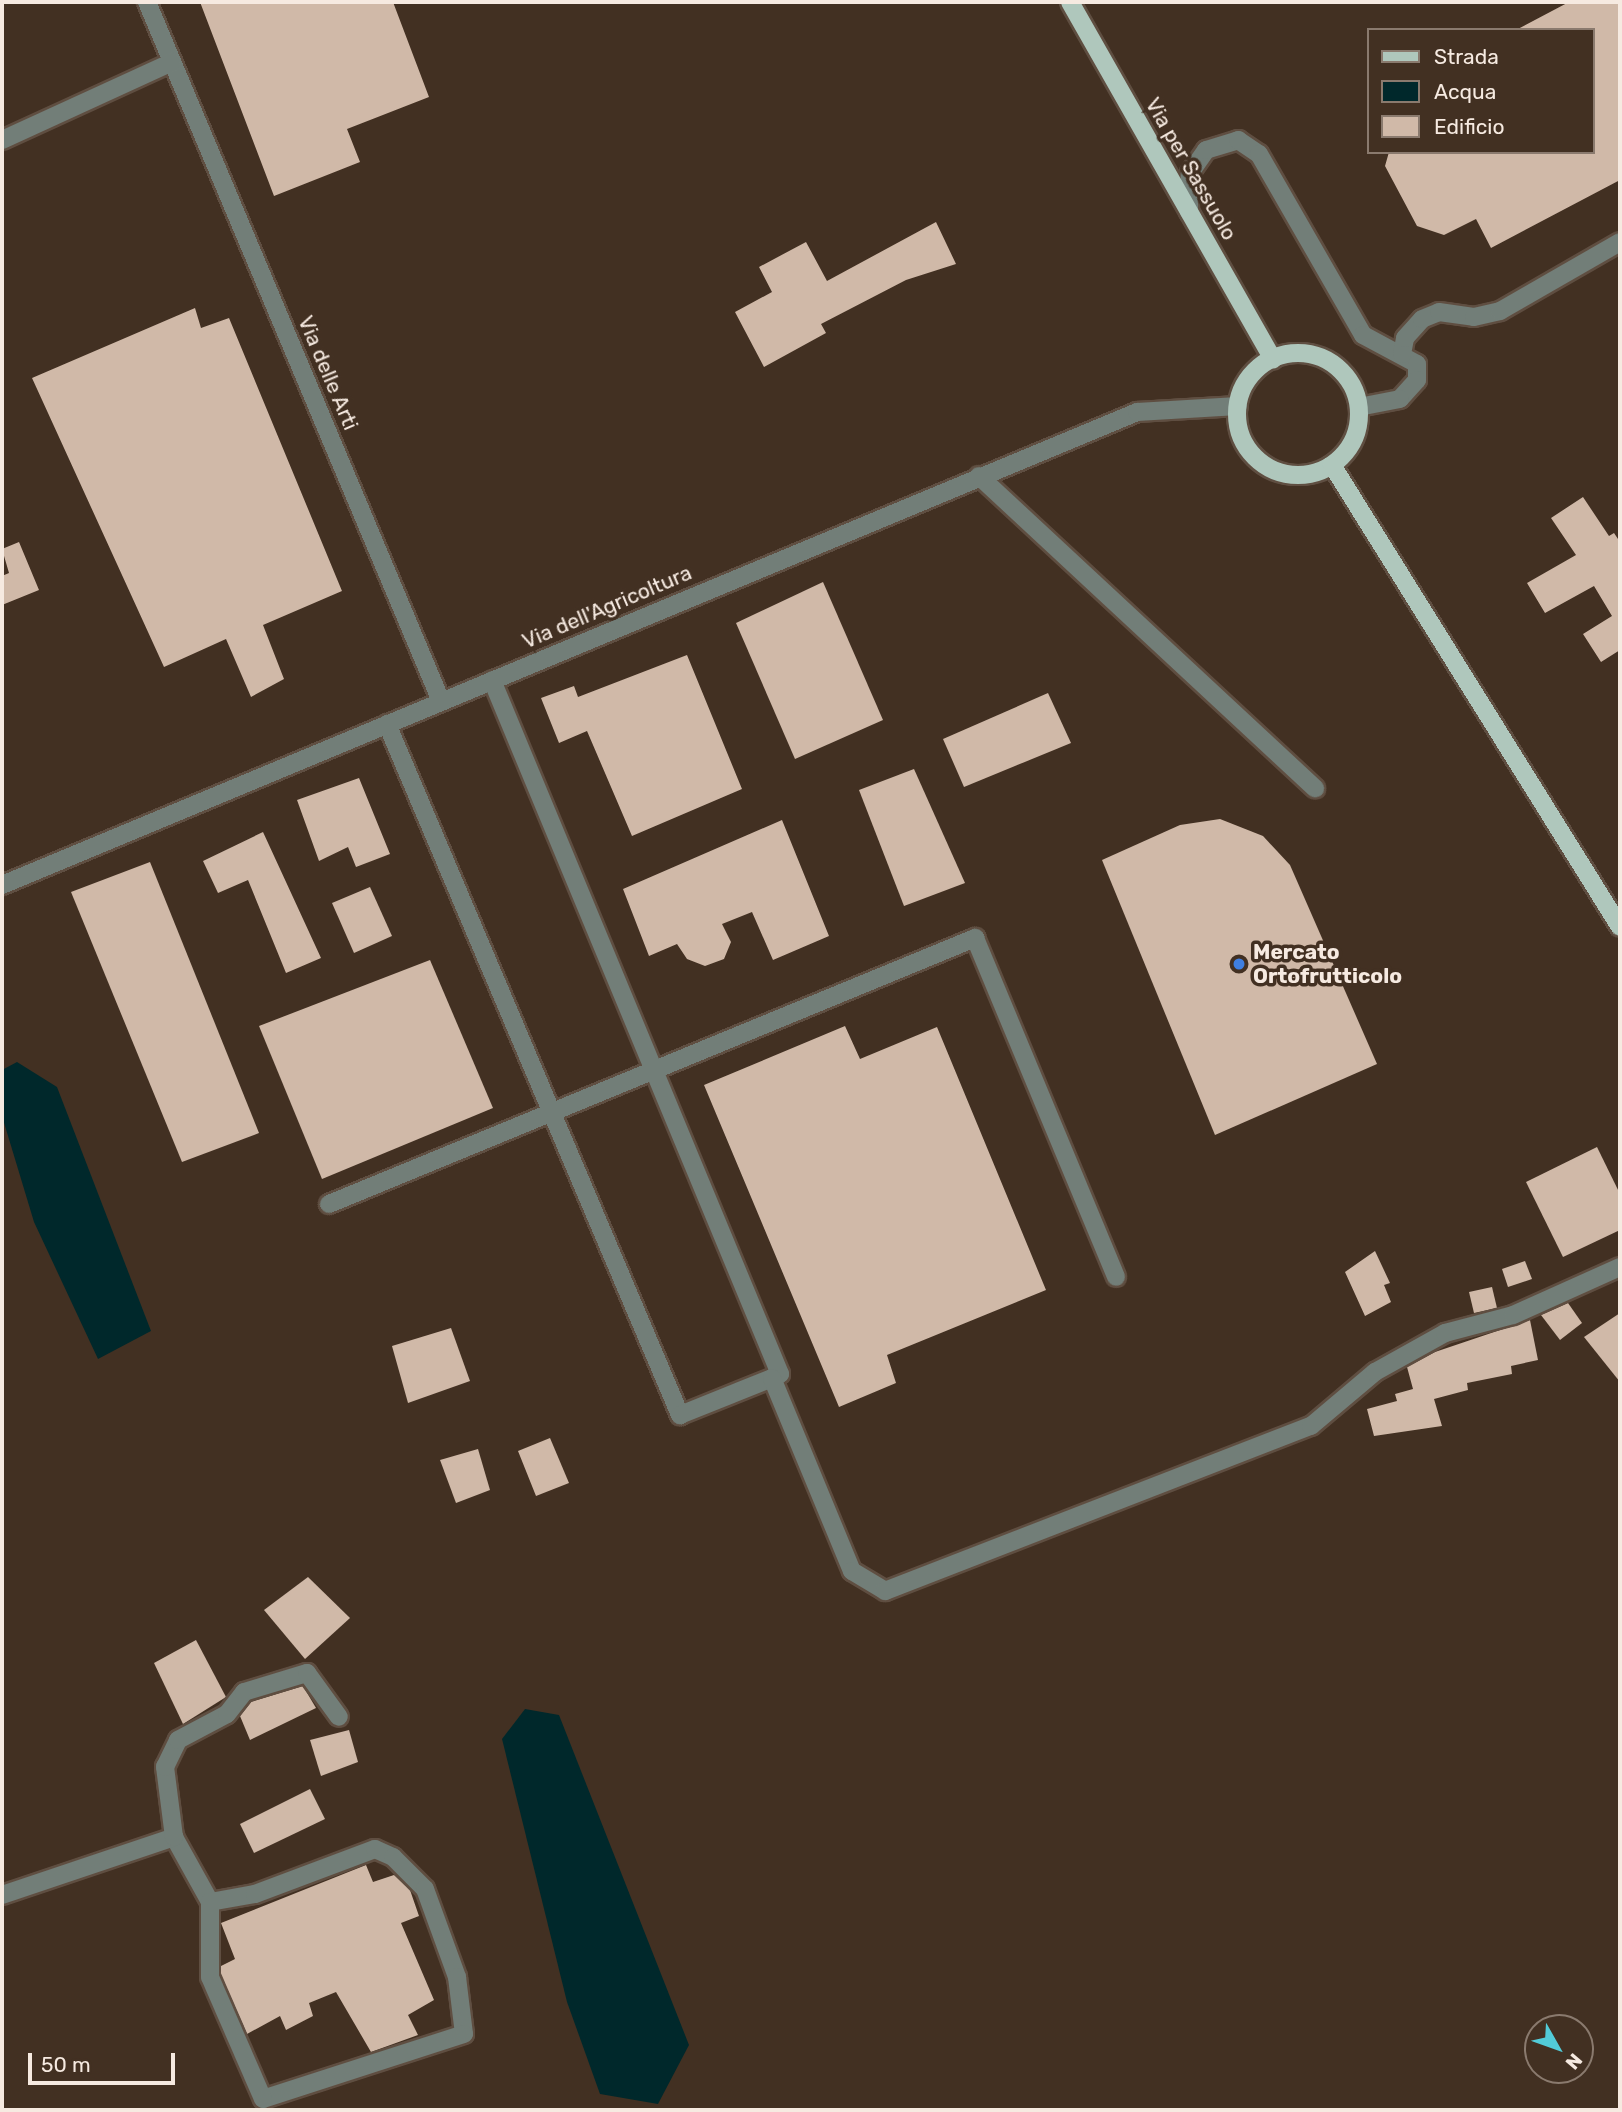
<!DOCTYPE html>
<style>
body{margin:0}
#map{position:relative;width:1622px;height:2112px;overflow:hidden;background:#423022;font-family:Rubik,sans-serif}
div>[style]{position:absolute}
.water>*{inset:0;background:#00282b}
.building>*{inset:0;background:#d0b9a8}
.roads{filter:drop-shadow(2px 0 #5f4e41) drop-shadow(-2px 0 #5f4e41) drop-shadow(0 2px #5f4e41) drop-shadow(0 -2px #5f4e41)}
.minor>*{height:18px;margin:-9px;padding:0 9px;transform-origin:9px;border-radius:9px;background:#727e78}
.major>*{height:18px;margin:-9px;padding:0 9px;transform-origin:9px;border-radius:9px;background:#afc7bc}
.major>.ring{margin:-9px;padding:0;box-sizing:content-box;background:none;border:18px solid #afc7bc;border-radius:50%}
.dots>*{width:19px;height:19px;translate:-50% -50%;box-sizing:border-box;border:4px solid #423022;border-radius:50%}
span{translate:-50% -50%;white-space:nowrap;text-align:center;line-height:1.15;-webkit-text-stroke:7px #423022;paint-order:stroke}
.street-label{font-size:21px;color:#f6eae1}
.poi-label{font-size:21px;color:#f6eae1;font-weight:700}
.left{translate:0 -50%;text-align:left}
.frame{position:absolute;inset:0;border:4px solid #f6eae1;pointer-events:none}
.legend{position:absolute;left:1367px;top:28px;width:228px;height:126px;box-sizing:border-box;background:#423022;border:2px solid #8a7a6e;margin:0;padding:9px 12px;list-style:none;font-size:21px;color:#f6eae1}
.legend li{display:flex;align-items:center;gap:14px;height:35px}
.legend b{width:35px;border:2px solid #8a7a6e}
.north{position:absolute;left:1524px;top:2014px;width:70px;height:70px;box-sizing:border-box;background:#423022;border:2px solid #8a7a6e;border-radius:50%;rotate:130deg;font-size:19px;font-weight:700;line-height:28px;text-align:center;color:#f6eae1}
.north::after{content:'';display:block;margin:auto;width:24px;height:32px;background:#52cbd8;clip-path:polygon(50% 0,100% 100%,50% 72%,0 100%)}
.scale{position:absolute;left:28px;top:2053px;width:147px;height:32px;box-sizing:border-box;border:4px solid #f6eae1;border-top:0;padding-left:9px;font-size:21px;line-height:24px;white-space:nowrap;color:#f6eae1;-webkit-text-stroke:5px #423022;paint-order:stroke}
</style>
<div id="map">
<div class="water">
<i style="clip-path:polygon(17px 1062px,57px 1087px,151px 1331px,98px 1359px,34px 1222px,2px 1116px,2px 1070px)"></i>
<i style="clip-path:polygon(525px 1709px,559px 1715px,689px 2045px,658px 2104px,600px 2094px,567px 2002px,502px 1739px)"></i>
</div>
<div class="building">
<i style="clip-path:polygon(200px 2px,393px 2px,429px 97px,347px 129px,360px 162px,274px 196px)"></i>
<i style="clip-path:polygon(1569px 2px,1620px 2px,1620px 180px,1491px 248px,1476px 219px,1444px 235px,1417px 226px,1385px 166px,1389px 152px,1592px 152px,1592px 30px,1516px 30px)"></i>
<i style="clip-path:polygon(936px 222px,956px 264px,906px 280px,821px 324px,826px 333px,764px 367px,735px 312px,772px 292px,759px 267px,806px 242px,827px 281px)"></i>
<i style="clip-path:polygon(195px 308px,201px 328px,229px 318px,342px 591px,263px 625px,284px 679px,251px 697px,226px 639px,164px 667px,32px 378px)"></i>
<i style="clip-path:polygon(1583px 497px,1609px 536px,1614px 533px,1620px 542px,1620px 650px,1601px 662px,1583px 634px,1612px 616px,1594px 586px,1545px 613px,1527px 583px,1576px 555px,1551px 518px)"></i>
<i style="clip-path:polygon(19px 542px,39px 590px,2px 605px,2px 576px,9px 573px,2px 549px)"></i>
<i style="clip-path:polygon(823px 582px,883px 720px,795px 759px,736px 623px)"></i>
<i style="clip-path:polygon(687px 655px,742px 789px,632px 836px,587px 731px,559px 743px,541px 698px,574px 686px,578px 697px)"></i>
<i style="clip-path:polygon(1048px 693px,1071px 743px,964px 787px,943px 739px)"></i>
<i style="clip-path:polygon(914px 769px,965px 883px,904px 906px,859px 790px)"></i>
<i style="clip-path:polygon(359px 778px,390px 854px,356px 867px,348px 847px,319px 861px,297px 800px)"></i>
<i style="clip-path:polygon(1220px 819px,1263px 836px,1290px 865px,1377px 1064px,1215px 1135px,1102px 860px,1180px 825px)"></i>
<i style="clip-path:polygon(782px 820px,829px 936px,773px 960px,752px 912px,722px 924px,731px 942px,724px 959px,705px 966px,687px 959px,677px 944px,649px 956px,623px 889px)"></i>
<i style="clip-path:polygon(263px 832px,321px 958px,286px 973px,248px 880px,218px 893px,203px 861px)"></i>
<i style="clip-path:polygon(150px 862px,259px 1133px,182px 1162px,71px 892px)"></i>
<i style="clip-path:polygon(370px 887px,392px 936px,354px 953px,332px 903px)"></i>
<i style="clip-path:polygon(430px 960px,493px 1108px,322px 1179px,259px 1026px)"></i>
<i style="clip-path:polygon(845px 1026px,860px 1059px,937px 1027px,1046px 1290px,887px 1355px,896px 1383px,839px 1407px,704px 1085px)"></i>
<i style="clip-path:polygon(1597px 1147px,1620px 1194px,1620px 1230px,1563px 1257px,1526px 1182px)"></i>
<i style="clip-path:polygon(1375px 1251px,1390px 1283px,1384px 1285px,1391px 1302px,1365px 1316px,1345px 1272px)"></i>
<i style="clip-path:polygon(1525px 1261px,1532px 1279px,1508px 1287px,1502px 1269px)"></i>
<i style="clip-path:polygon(1492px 1287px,1497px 1308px,1474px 1313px,1469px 1292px)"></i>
<i style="clip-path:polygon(1568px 1303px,1582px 1323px,1560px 1340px,1541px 1315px)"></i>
<i style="clip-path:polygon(1620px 1313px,1620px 1382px,1584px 1337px)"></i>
<i style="clip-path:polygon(1530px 1320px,1538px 1360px,1511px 1366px,1512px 1374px,1467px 1383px,1468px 1390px,1434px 1399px,1442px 1426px,1374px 1436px,1367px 1409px,1397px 1401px,1395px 1394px,1413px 1389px,1407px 1367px,1435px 1352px)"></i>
<i style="clip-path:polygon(451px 1328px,470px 1381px,408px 1403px,392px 1346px)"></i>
<i style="clip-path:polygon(550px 1438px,569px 1483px,536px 1496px,518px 1451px)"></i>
<i style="clip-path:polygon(478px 1449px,490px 1490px,456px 1503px,440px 1460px)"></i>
<i style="clip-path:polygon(308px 1577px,350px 1618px,305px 1659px,264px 1610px)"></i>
<i style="clip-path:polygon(196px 1640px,226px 1697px,183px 1724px,154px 1663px)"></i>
<i style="clip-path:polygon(303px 1686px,316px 1708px,250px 1740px,240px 1716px,251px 1702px)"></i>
<i style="clip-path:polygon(349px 1730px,358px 1762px,321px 1776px,310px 1740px)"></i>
<i style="clip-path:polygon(310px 1789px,325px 1819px,254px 1853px,240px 1824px)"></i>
<i style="clip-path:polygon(366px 1865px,373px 1882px,394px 1875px,410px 1890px,419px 1916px,401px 1923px,434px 2000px,408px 2015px,418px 2035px,371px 2052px,336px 1992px,309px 2003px,313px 2016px,286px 2030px,280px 2016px,247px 2034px,221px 1975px,221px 1966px,235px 1959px,221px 1923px)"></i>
</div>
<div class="roads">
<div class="minor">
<i style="left:147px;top:2px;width:758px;rotate:67.19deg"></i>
<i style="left:2px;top:140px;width:187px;rotate:-24.6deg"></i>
<i style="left:1189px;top:212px;width:39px;rotate:-89deg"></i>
<i style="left:1190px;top:173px;width:28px;rotate:-55deg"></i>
<i style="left:1206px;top:150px;width:34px;rotate:-17deg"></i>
<i style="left:1238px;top:140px;width:25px;rotate:34deg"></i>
<i style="left:1259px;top:154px;width:209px;rotate:60.1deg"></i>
<i style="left:1363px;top:335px;width:61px;rotate:28.2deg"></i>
<i style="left:1417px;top:364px;width:16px;rotate:90deg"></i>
<i style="left:1417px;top:380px;width:25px;rotate:132deg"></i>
<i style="left:1400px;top:399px;width:42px;rotate:169deg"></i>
<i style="left:1402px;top:354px;width:16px;rotate:-79deg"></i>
<i style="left:1405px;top:338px;width:25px;rotate:-48deg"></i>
<i style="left:1422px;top:319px;width:18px;rotate:-22deg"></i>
<i style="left:1439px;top:312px;width:35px;rotate:8deg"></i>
<i style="left:1474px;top:317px;width:27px;rotate:-13deg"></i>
<i style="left:1500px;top:311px;width:138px;rotate:-29.9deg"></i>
<i style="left:979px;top:476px;width:459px;rotate:42.9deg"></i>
<i style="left:387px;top:724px;width:751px;rotate:67.02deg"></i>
<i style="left:680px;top:1415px;width:99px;rotate:-21.9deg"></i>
<i style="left:772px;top:1378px;width:9px;rotate:-27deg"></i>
<i style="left:780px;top:1374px;width:751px;rotate:-112.54deg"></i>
<i style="left:2px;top:885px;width:1230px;rotate:-22.62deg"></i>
<i style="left:1137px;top:412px;width:101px;rotate:-3.4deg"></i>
<i style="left:329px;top:1204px;width:699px;rotate:-22.38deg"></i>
<i style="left:975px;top:938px;width:367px;rotate:67.4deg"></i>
<i style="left:772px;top:1378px;width:209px;rotate:67.5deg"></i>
<i style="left:852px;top:1571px;width:39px;rotate:31deg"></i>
<i style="left:885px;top:1591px;width:457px;rotate:-21.2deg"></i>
<i style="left:1311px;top:1426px;width:84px;rotate:-40.2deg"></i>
<i style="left:1375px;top:1372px;width:80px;rotate:-29.1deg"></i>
<i style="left:1445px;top:1333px;width:70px;rotate:-14.8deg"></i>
<i style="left:1513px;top:1315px;width:117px;rotate:-24.2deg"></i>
<i style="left:174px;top:1837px;width:74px;rotate:61deg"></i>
<i style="left:210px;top:1902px;width:46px;rotate:-10.1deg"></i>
<i style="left:255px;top:1894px;width:128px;rotate:-20.6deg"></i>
<i style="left:375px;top:1849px;width:20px;rotate:24deg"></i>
<i style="left:393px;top:1857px;width:45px;rotate:45deg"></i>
<i style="left:425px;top:1889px;width:94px;rotate:70deg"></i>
<i style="left:457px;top:1977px;width:57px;rotate:83deg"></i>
<i style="left:464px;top:2034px;width:211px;rotate:162.1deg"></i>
<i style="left:263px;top:2099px;width:133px;rotate:-113.5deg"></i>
<i style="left:210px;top:1977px;width:75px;rotate:-90deg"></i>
<i style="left:2px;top:1895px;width:182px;rotate:-18.6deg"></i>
<i style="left:174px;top:1837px;width:71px;rotate:-97.3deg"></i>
<i style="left:165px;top:1767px;width:30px;rotate:-64deg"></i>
<i style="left:178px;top:1740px;width:55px;rotate:-28deg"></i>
<i style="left:227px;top:1714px;width:28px;rotate:-52deg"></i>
<i style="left:244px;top:1692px;width:66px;rotate:-16.8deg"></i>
<i style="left:307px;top:1673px;width:54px;rotate:54deg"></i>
</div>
<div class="major">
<i style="left:1070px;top:2px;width:411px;rotate:60.4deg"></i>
<i class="ring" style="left:1237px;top:353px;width:104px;height:104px"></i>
<i style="left:1332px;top:465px;width:544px;rotate:58.06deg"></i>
</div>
</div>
<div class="dots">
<i style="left:1239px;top:964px;background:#3f7fe0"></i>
</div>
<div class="street-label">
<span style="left:1191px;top:169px;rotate:60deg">Via per Sassuolo</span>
<span style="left:328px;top:373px;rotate:67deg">Via delle Arti</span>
<span style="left:607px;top:607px;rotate:-23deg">Via dell'Agricoltura</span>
</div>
<div class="poi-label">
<span class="left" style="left:1253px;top:964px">Mercato<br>Ortofrutticolo</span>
</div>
<div class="frame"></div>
<ul class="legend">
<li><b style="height:9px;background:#afc7bc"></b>Strada</li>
<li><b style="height:19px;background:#00282b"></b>Acqua</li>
<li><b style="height:19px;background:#d0b9a8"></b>Edificio</li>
</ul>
<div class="north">N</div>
<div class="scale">50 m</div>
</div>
